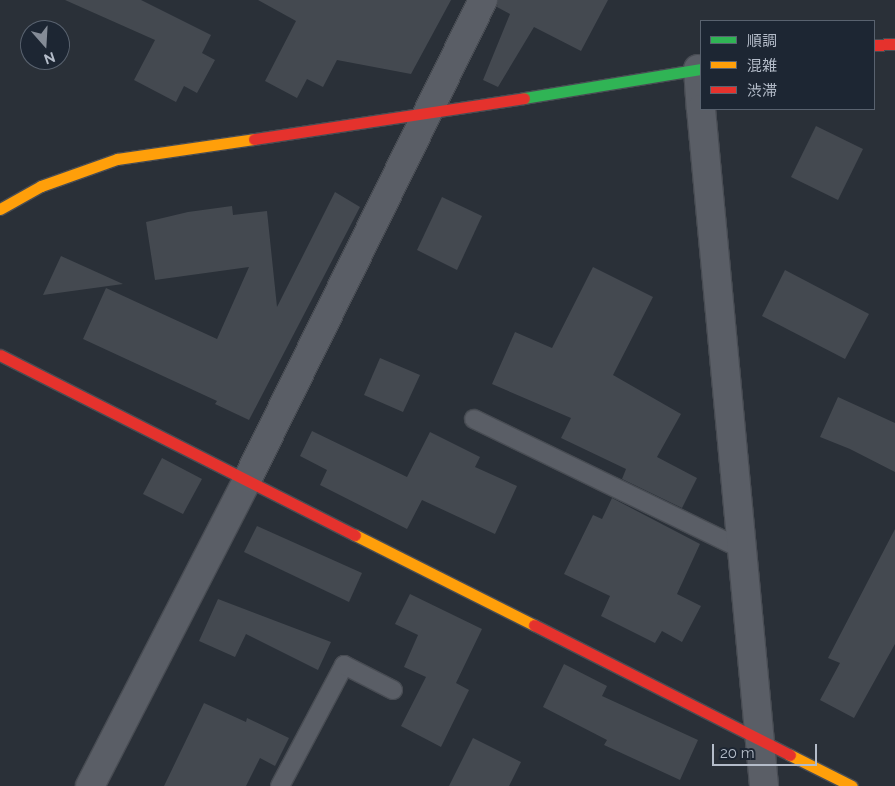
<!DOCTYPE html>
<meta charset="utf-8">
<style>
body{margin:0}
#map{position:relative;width:895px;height:786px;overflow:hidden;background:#2a3038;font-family:Raleway,"Noto Sans JP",sans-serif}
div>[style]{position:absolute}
.building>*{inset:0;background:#444950}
.roads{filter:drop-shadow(1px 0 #484c53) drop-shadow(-1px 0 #484c53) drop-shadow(0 1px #484c53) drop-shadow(0 -1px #484c53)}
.lane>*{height:18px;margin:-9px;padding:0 9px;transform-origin:9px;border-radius:9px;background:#5a5e66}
.street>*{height:28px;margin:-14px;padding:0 14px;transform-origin:14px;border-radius:14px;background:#5a5e66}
.fast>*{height:11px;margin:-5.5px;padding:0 5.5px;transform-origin:5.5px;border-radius:5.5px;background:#30b455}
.slow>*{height:11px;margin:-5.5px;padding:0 5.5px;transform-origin:5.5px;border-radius:5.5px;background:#ff9f0a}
.jam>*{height:11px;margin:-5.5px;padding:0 5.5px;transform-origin:5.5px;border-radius:5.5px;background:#e5322d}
span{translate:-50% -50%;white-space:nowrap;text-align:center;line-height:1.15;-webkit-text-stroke:4.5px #1d2633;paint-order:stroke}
.legend{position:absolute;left:700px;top:20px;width:175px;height:90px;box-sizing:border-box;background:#1d2633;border:1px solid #59626f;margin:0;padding:6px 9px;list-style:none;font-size:15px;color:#b4bcc9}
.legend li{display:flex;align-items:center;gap:10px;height:25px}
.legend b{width:25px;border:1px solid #59626f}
.north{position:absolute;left:20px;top:20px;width:50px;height:50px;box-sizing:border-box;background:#1d2633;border:1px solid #59626f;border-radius:50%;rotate:161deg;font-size:14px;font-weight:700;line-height:20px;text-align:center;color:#b4bcc9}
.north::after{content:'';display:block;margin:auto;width:18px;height:22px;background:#848b96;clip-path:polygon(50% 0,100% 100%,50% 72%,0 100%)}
.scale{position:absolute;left:712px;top:744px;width:105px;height:22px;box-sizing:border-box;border:2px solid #b4bcc9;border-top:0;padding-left:6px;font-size:15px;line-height:18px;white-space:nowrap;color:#b4bcc9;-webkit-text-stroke:4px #1d2633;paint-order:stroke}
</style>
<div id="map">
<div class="building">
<i style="clip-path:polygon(65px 0,141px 0,211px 35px,202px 53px,215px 60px,197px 93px,184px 86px,176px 102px,134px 80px,155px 40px)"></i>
<i style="clip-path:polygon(258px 0,451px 0,411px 74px,337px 60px,323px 87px,307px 79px,297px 98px,265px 81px,296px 21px)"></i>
<i style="clip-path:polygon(498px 0,608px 0,581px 51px,534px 27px,498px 87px,483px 80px,510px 14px,497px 7px)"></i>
<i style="clip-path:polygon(816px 126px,863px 149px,838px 200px,791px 177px)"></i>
<i style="clip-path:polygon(335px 192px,360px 207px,249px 420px,215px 404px,217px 401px,83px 339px,106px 288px,217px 339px,249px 267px,155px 280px,146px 222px,188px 212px,232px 206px,233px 215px,267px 211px,277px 307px)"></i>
<i style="clip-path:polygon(442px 197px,482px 216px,457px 270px,417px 250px)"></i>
<i style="clip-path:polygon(61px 256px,123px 284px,43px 295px)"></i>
<i style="clip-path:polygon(593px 267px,653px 297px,613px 375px,681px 414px,657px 457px,697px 478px,682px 508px,622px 479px,626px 469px,561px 438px,571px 418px,492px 384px,515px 332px,552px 348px)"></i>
<i style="clip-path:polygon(785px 270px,869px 314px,845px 359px,762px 316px)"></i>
<i style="clip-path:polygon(380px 358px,420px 375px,403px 412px,364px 395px)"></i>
<i style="clip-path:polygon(838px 397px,895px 423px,895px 472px,850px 449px,820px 437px)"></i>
<i style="clip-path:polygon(312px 431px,407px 477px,430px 432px,480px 457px,475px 467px,517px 486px,495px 534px,422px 500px,407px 529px,320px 485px,327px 470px,300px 456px)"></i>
<i style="clip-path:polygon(162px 458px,202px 479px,183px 514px,143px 494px)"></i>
<i style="clip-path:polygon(612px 498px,700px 544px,677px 594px,701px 606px,682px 642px,662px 631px,655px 643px,601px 616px,610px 596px,564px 574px,593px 515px,602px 519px)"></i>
<i style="clip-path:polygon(257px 526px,362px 573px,349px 602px,244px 552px)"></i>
<i style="clip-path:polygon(895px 529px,895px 644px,854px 718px,820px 700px,840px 663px,828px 658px)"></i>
<i style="clip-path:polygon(410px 594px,482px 629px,456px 683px,469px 690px,441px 747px,401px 726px,426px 677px,404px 667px,418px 635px,395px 624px)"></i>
<i style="clip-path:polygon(218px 599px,331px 642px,318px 670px,246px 634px,235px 657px,199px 641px)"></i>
<i style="clip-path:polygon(564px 664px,607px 686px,602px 696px,698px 740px,680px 780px,604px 745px,607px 740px,543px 707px)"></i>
<i style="clip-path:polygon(204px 703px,246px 722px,247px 718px,289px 738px,275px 766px,260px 758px,246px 786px,164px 786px)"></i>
<i style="clip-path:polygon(473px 738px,521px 762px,509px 786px,449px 786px)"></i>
</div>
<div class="roads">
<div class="lane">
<i style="left:474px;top:419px;width:298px;rotate:25.9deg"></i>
<i style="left:280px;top:786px;width:137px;rotate:-62.1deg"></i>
<i style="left:344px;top:665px;width:55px;rotate:27deg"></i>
</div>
<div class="street">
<i style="left:698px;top:69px;width:39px;rotate:86deg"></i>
<i style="left:701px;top:109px;width:680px;rotate:84.68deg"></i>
<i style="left:90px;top:786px;width:346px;rotate:-62.8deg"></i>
<i style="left:248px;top:478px;width:533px;rotate:-63.82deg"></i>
</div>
<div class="fast">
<i style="left:524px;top:98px;width:179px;rotate:-9.3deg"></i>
</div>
<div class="slow">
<i style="left:0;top:209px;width:47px;rotate:-29.3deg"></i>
<i style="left:41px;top:186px;width:81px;rotate:-19.6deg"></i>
<i style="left:117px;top:159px;width:138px;rotate:-8.3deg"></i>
<i style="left:355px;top:535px;width:200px;rotate:26.7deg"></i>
<i style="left:790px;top:755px;width:69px;rotate:26.6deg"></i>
</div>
<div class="jam">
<i style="left:874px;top:45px;width:21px;rotate:-3deg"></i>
<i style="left:254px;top:139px;width:273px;rotate:-8.6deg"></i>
<i style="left:0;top:355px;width:398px;rotate:26.9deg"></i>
<i style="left:534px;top:625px;width:287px;rotate:26.9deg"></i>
</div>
</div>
<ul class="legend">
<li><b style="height:6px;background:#30b455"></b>順調</li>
<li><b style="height:6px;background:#ff9f0a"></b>混雑</li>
<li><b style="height:6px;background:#e5322d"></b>渋滞</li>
</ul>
<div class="north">N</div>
<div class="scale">20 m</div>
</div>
